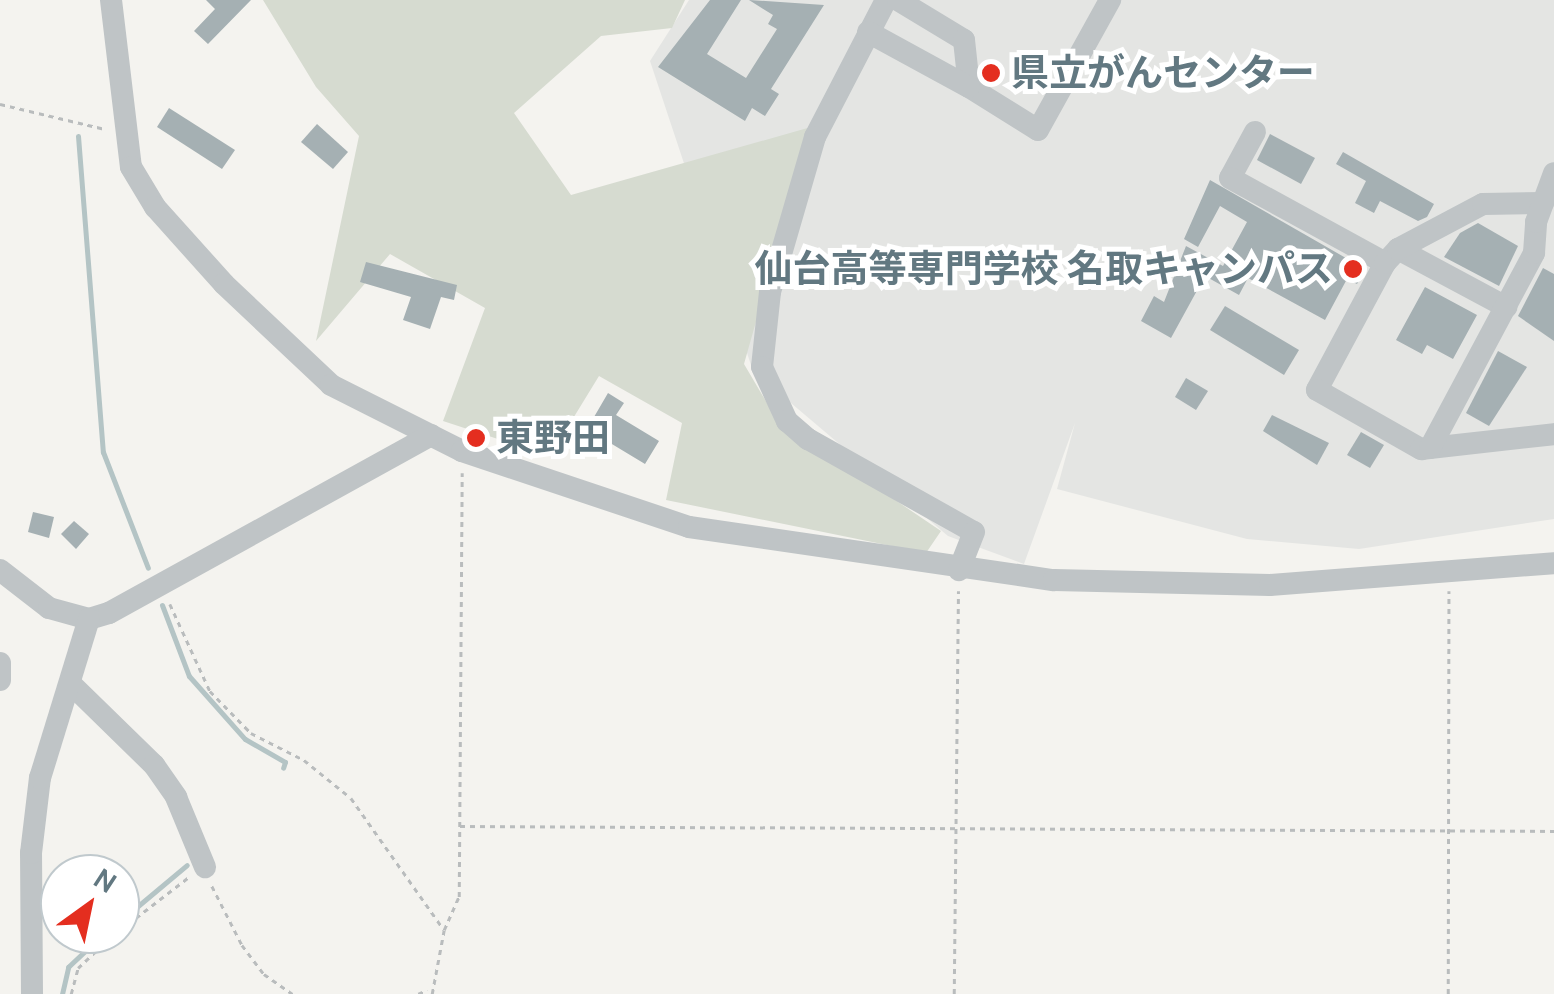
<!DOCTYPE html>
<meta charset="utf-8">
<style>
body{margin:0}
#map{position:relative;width:1554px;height:994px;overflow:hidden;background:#f4f3ef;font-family:Cabin,"Noto Sans JP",sans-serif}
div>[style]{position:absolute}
.built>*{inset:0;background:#e4e5e3}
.green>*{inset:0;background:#d6dbd0}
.stream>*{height:5px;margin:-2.5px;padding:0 2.5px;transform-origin:2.5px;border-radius:2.5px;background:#b4c4c5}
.building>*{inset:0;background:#a5b0b3}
.path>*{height:2.5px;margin-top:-1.25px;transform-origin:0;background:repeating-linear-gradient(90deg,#b9bcbd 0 5px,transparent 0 10px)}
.minor>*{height:22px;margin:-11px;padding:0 11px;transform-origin:11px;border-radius:11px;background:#bfc4c6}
.dots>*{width:28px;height:28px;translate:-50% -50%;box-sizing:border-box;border:5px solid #fff;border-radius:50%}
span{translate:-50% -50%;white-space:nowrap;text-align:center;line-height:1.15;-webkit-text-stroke:10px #fff;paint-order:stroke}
.poi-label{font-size:38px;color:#627881;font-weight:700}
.left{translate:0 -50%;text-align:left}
.right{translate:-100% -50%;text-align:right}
.north{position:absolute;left:40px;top:854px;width:100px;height:100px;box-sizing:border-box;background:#fff;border:2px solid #c0c9cd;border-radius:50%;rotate:33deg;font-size:28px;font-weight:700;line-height:40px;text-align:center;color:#627881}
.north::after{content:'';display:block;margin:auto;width:35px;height:45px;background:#e42e1f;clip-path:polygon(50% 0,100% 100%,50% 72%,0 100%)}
</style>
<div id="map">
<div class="built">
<div style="clip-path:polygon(689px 0,1554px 0,1554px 519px,1359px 549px,1247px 539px,1057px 489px,1075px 423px,1024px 564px,948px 536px,753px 371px,650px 61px)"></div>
</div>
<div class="green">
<div style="clip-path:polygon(263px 0,685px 0,672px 28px,601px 36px,514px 113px,571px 195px,811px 127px,744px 364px,777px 420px,941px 531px,926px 553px,666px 500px,682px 423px,599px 376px,550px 456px,443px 421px,485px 308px,390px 254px,316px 341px,359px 136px,316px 87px)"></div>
</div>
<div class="stream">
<div style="left:78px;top:136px;width:317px;rotate:85.5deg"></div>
<div style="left:103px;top:452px;width:124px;rotate:68.8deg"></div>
<div style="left:162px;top:605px;width:76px;rotate:69.2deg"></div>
<div style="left:189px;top:676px;width:84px;rotate:48.4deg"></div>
<div style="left:245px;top:739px;width:46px;rotate:29.9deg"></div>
<div style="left:285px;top:762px;width:6px;rotate:108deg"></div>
<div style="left:120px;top:921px;width:87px;rotate:-39.9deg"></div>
<div style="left:62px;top:994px;width:28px;rotate:-77deg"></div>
<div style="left:68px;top:967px;width:48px;rotate:-43.3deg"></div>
</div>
<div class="building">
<div style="clip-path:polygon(206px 0,251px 0,208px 44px,194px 31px,215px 9px)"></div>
<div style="clip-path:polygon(710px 0,741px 0,707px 54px,746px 78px,777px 29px,768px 24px,773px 15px,749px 0,824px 5px,771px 89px,779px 94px,765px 116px,752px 108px,745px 121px,658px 67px)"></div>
<div style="clip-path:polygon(169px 108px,235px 150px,222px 169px,157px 127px)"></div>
<div style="clip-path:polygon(317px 124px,348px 152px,333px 169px,301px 142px)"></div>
<div style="clip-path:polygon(1270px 134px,1315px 158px,1301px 184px,1257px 160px)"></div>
<div style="clip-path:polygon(1343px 152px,1434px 204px,1427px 217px,1418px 221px,1380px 201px,1374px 213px,1355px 203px,1366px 181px,1336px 164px)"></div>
<div style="clip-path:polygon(1210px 180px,1365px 269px,1357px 284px,1347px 279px,1325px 320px,1248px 278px,1239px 295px,1205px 276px,1171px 338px,1141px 321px,1154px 296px,1164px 302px,1186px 246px,1223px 266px,1247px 222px,1220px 206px,1198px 247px,1184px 239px)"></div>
<div style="clip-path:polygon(1478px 223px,1518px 246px,1499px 286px,1444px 257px,1460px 233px)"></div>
<div style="clip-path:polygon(366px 262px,457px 285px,454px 300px,441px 297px,430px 329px,403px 320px,411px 297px,360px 282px)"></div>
<div style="clip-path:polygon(1543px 268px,1554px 274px,1554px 341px,1518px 316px)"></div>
<div style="clip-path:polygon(1425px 287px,1477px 315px,1453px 359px,1427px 345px,1422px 354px,1396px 340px)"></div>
<div style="clip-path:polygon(1225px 306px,1299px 350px,1284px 375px,1210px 330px)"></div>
<div style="clip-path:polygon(1498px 351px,1527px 367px,1489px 426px,1466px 413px)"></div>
<div style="clip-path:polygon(1186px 378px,1208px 391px,1196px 410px,1175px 397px)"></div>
<div style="clip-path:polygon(608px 393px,624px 403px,616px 415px,659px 441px,645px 464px,587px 429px)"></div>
<div style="clip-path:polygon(1272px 415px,1329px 443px,1317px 465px,1263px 431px)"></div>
<div style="clip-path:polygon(1361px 432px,1384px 445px,1370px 468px,1347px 455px)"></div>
<div style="clip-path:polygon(33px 512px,54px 517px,49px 538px,28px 532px)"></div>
<div style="clip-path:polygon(74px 521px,89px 534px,76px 549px,61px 534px)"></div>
</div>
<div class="path">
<div style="left:0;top:104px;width:108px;rotate:13.4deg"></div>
<div style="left:170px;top:604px;width:96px;rotate:65.3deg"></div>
<div style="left:210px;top:691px;width:59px;rotate:45.7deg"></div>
<div style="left:251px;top:733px;width:59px;rotate:27deg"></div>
<div style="left:304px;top:760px;width:60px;rotate:39deg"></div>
<div style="left:351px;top:798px;width:161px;rotate:54.8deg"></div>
<div style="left:460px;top:826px;width:1094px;rotate:0.26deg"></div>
<div style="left:212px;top:886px;width:66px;rotate:63deg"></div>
<div style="left:242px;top:945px;width:36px;rotate:53deg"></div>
<div style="left:264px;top:974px;width:35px;rotate:35deg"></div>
<div style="left:120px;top:930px;width:88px;rotate:-37.6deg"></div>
<div style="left:71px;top:994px;width:27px;rotate:-75deg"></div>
<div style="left:78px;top:968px;width:50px;rotate:-43.4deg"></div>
<div style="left:418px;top:994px;width:10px;rotate:-24deg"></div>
<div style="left:432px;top:994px;width:65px;rotate:-79.4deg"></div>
<div style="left:444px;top:930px;width:36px;rotate:-66deg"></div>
<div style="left:459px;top:897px;width:424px;rotate:-89.6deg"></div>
<div style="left:954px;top:994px;width:403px;rotate:-89.4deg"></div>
<div style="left:1448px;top:994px;width:403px;rotate:-89.9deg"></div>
</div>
<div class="minor">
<div style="left:111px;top:0;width:168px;rotate:83.2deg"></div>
<div style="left:131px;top:167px;width:47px;rotate:59deg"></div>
<div style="left:155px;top:207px;width:103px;rotate:48.1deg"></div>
<div style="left:224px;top:284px;width:147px;rotate:43.3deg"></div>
<div style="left:331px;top:385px;width:147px;rotate:26.7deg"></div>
<div style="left:462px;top:451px;width:239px;rotate:18.5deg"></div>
<div style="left:689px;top:527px;width:369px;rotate:8.3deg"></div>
<div style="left:1054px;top:580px;width:216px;rotate:1.3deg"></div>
<div style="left:1270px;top:585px;width:285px;rotate:-4.4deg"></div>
<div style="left:886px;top:0;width:154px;rotate:117.4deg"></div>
<div style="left:815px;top:137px;width:161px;rotate:106.2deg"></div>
<div style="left:770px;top:292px;width:75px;rotate:96.1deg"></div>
<div style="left:762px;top:367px;width:60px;rotate:65.2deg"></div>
<div style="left:787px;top:421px;width:28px;rotate:41deg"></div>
<div style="left:808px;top:439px;width:190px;rotate:29.3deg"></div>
<div style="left:974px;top:532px;width:41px;rotate:111.5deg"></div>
<div style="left:898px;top:0;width:77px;rotate:31.2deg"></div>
<div style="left:964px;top:40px;width:47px;rotate:83.9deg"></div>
<div style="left:969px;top:87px;width:81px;rotate:31.9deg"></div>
<div style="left:1038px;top:130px;width:149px;rotate:-61deg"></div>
<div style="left:868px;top:32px;width:115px;rotate:28.6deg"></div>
<div style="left:1255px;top:132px;width:52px;rotate:118.5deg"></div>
<div style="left:1230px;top:178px;width:177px;rotate:28.7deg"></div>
<div style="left:1385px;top:263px;width:144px;rotate:118.2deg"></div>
<div style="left:1317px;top:390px;width:120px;rotate:29.6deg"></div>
<div style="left:1421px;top:449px;width:134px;rotate:-6.4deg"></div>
<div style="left:1398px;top:249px;width:123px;rotate:28.2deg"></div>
<div style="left:1385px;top:263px;width:19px;rotate:-47deg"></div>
<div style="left:1398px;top:249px;width:96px;rotate:-27.9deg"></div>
<div style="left:1483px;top:204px;width:60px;rotate:-1deg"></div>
<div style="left:1430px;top:448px;width:221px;rotate:-61.9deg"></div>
<div style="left:1534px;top:253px;width:31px;rotate:-86deg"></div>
<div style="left:1536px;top:222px;width:52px;rotate:-69.8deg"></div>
<div style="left:0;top:570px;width:62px;rotate:37.8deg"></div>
<div style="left:49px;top:608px;width:41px;rotate:15.4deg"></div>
<div style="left:89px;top:619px;width:21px;rotate:-17deg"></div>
<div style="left:109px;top:613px;width:368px;rotate:-28.9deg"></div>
<div style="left:0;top:663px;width:17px;rotate:90deg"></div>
<div style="left:72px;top:685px;width:115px;rotate:44.3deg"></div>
<div style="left:154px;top:765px;width:39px;rotate:55deg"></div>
<div style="left:176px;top:797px;width:76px;rotate:67.5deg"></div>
<div style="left:32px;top:994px;width:141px;rotate:-90.4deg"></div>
<div style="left:31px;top:853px;width:76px;rotate:-83.2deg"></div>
<div style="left:40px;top:778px;width:166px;rotate:-72.9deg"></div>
</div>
<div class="dots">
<div style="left:991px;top:73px;background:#e42e1f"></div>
<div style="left:1353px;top:269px;background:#e42e1f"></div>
<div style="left:476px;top:438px;background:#e42e1f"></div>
</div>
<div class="poi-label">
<span class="left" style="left:1011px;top:73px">県立がんセンター</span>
<span class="right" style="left:1333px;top:269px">仙台高等専門学校 名取キャンパス</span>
<span class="left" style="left:496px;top:438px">東野田</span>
</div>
<div class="north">N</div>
</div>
